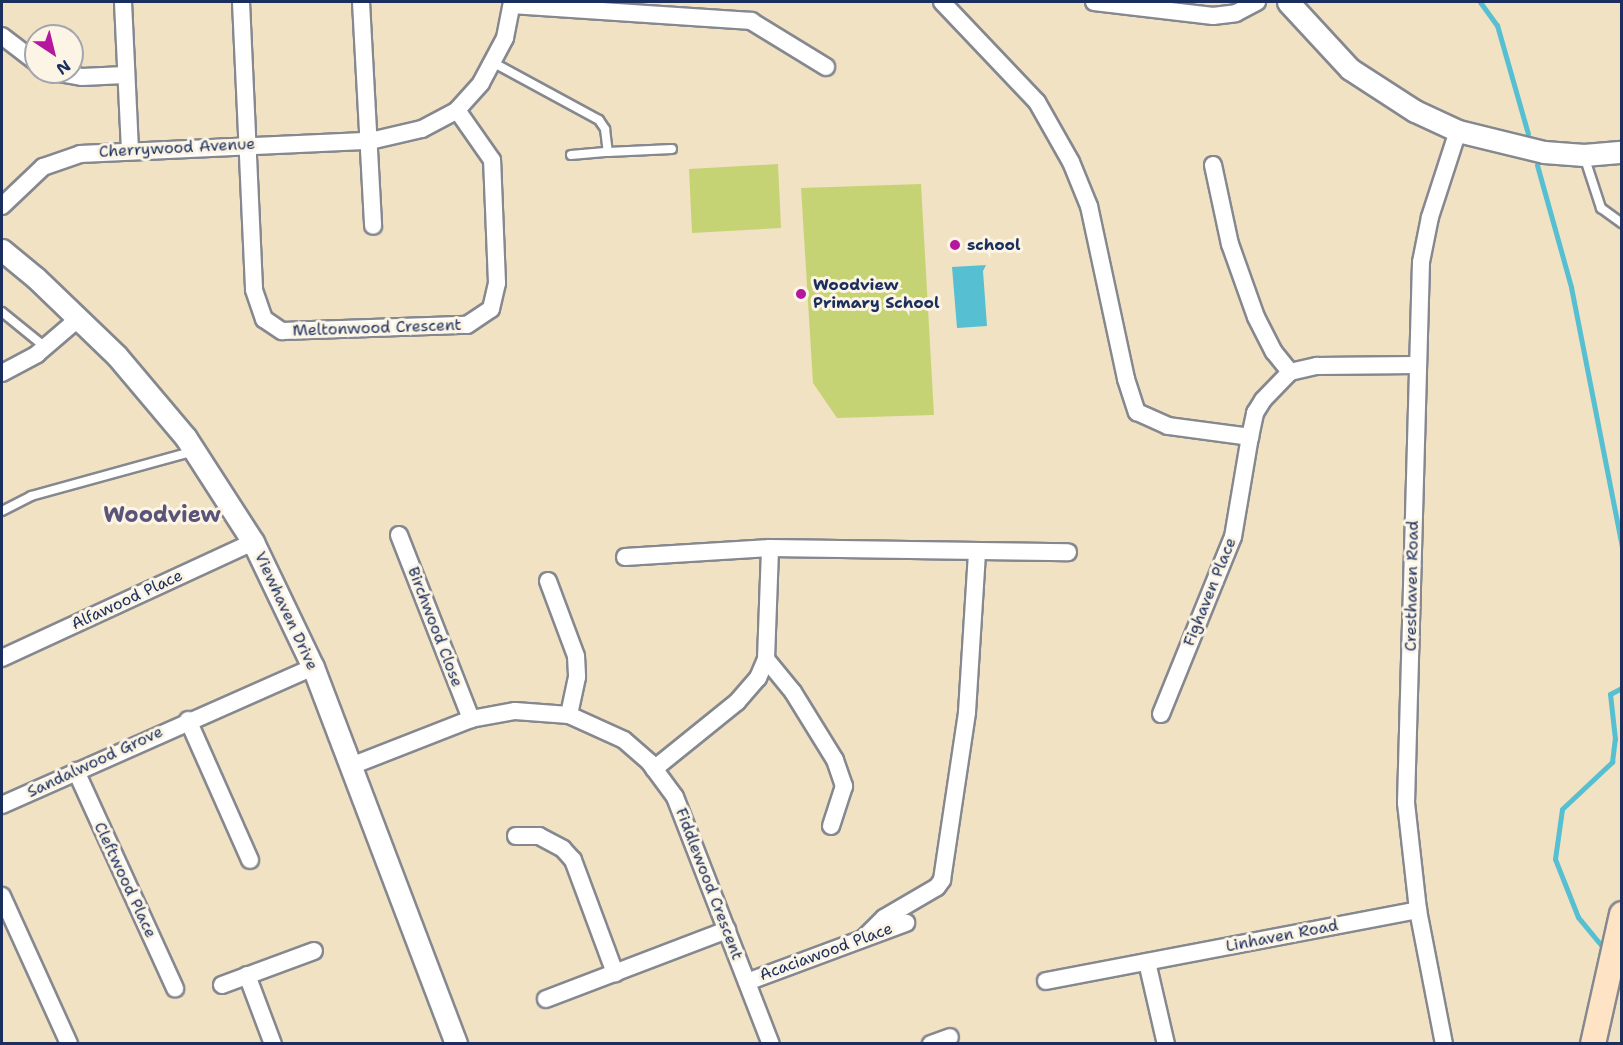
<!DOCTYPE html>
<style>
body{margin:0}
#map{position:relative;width:1623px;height:1045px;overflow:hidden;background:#f1e2c3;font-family:"Shantell Sans",sans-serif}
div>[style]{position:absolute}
.green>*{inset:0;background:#c6d375}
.water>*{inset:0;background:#56bfd2}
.stream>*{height:5px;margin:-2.5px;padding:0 2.5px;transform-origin:2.5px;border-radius:2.5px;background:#56bfd2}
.roads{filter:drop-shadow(2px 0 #868890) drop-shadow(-2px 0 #868890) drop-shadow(0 2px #868890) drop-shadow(0 -2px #868890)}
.service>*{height:8px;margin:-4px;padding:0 4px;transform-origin:4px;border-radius:4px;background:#fff}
.minor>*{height:16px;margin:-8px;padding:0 8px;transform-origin:8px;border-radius:8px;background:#fff}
.tertiary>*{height:21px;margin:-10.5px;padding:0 10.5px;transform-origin:10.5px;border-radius:10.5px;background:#fff}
.secondary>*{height:24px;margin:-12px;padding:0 12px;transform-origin:12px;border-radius:12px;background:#fee4c5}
.dots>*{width:16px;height:16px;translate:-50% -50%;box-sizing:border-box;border:3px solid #fcf5e5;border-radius:50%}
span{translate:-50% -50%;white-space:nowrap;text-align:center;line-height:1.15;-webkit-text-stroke:6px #fcf5e5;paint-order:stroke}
.street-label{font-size:16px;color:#1b2f5e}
.poi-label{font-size:16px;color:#1b2f5e;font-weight:700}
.left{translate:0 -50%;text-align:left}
.district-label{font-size:22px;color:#5a547a;font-weight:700}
.frame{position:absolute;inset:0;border:3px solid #1b2f5e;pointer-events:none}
.north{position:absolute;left:24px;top:24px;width:60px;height:60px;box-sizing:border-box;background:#fcf5e5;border:2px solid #a2a6af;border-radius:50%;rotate:145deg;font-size:16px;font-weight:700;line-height:24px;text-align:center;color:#1b2f5e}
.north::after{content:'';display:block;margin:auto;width:21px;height:27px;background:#b5179e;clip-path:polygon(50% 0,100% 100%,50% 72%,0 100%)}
</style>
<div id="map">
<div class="green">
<div style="clip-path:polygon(778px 164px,781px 228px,692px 233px,689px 169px)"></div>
<div style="clip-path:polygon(921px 184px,934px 415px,837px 418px,813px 383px,801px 188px)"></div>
</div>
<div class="water">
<div style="clip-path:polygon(986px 265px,983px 271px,987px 326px,957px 328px,952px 267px)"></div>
</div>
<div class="stream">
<div style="left:1480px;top:2px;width:29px;rotate:54deg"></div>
<div style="left:1497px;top:25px;width:113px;rotate:74.1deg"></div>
<div style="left:1537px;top:165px;width:127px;rotate:74.4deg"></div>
<div style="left:1571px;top:287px;width:266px;rotate:78.9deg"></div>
<div style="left:1606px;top:951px;width:44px;rotate:-129.5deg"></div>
<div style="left:1578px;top:917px;width:62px;rotate:-111.6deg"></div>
<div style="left:1555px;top:859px;width:50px;rotate:-82deg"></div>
<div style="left:1562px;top:809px;width:69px;rotate:-43.2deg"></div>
<div style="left:1612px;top:762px;width:23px;rotate:-83deg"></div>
<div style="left:1615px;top:739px;width:45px;rotate:-96.3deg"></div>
<div style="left:1610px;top:694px;width:13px;rotate:-27deg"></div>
</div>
<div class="roads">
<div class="service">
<div style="left:494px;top:63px;width:119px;rotate:28.5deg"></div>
<div style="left:599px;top:120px;width:11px;rotate:56deg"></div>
<div style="left:605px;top:129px;width:23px;rotate:83deg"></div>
<div style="left:608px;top:152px;width:64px;rotate:-2.7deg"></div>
<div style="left:571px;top:155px;width:37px;rotate:-5deg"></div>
<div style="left:1584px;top:156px;width:55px;rotate:71.9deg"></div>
<div style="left:1601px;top:208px;width:26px;rotate:36deg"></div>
<div style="left:2px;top:312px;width:55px;rotate:39.1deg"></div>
<div style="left:2px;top:511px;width:33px;rotate:-27deg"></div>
<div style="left:31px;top:496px;width:169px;rotate:-15.4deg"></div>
</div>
<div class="minor">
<div style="left:123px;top:2px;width:147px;rotate:87.3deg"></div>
<div style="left:241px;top:2px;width:288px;rotate:87.4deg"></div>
<div style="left:254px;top:290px;width:31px;rotate:71deg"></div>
<div style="left:264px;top:319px;width:22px;rotate:34deg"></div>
<div style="left:282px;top:331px;width:185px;rotate:-1.9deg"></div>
<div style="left:467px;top:325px;width:29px;rotate:-34deg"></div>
<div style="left:491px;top:309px;width:27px;rotate:-77deg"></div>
<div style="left:497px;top:283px;width:123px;rotate:-92.3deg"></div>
<div style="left:492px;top:160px;width:61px;rotate:-125deg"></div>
<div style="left:361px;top:2px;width:224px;rotate:86.9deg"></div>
<div style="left:942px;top:2px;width:138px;rotate:46.5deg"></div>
<div style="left:1037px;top:102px;width:69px;rotate:60.5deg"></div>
<div style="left:1071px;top:162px;width:48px;rotate:67.8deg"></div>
<div style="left:1089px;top:206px;width:177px;rotate:77.9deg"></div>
<div style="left:1126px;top:379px;width:35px;rotate:72deg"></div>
<div style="left:1137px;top:412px;width:34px;rotate:24deg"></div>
<div style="left:1168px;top:426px;width:83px;rotate:7.6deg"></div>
<div style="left:1094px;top:2px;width:120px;rotate:6.7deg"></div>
<div style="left:1213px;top:16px;width:23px;rotate:-7deg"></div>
<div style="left:1236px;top:13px;width:24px;rotate:-28deg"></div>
<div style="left:512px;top:5px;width:240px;rotate:3.8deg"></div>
<div style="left:751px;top:21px;width:88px;rotate:31.5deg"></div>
<div style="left:2px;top:36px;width:43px;rotate:37.4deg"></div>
<div style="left:54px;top:72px;width:28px;rotate:10deg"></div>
<div style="left:82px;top:77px;width:43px;rotate:-2.7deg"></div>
<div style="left:1213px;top:165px;width:81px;rotate:77.9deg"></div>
<div style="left:1230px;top:244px;width:77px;rotate:70.4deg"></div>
<div style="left:1256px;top:317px;width:39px;rotate:63deg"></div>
<div style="left:1274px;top:352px;width:26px;rotate:51deg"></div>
<div style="left:2px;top:206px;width:57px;rotate:-43.6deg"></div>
<div style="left:43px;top:167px;width:39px;rotate:-19deg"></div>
<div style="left:80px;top:154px;width:290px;rotate:-2.6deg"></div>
<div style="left:370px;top:141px;width:53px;rotate:-13deg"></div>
<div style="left:422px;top:129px;width:40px;rotate:-28deg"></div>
<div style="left:457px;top:110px;width:36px;rotate:-48deg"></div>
<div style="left:481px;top:83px;width:51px;rotate:-61.9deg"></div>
<div style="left:505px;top:38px;width:37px;rotate:-79deg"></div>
<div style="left:2px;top:373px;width:40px;rotate:-28deg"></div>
<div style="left:37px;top:354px;width:55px;rotate:-40.6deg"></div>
<div style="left:399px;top:535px;width:198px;rotate:68.6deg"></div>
<div style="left:625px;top:557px;width:145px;rotate:-3.6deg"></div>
<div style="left:770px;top:548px;width:298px;rotate:0.8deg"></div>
<div style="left:548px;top:581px;width:80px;rotate:69.5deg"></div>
<div style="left:576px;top:656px;width:21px;rotate:87deg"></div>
<div style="left:577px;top:677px;width:39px;rotate:102deg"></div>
<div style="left:2px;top:658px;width:277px;rotate:-24.8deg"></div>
<div style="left:766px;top:659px;width:43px;rotate:50.7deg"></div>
<div style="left:793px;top:692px;width:80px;rotate:58.3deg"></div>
<div style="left:835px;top:760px;width:28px;rotate:71deg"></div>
<div style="left:844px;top:786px;width:42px;rotate:108deg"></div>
<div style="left:1161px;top:714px;width:191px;rotate:-67.9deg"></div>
<div style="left:1233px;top:537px;width:101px;rotate:-80.4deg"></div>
<div style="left:1250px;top:437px;width:25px;rotate:-78deg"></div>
<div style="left:1255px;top:413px;width:15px;rotate:-58deg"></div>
<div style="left:1263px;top:400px;width:39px;rotate:-46deg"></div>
<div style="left:1290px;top:372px;width:28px;rotate:-13deg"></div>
<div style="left:1317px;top:366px;width:100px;rotate:-0.6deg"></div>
<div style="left:188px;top:720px;width:153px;rotate:66.1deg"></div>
<div style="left:351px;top:766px;width:129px;rotate:-21.4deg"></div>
<div style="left:471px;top:719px;width:45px;rotate:-10.3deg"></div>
<div style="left:515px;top:711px;width:54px;rotate:4.2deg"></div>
<div style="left:569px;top:715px;width:60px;rotate:24.4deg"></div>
<div style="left:624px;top:740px;width:35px;rotate:41deg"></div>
<div style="left:650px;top:763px;width:42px;rotate:53.7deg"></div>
<div style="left:675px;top:797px;width:265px;rotate:68.8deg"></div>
<div style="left:654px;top:769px;width:107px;rotate:-38.9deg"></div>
<div style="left:737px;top:702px;width:32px;rotate:-49deg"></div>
<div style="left:758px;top:678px;width:21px;rotate:-67deg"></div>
<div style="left:766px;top:659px;width:111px;rotate:-87.9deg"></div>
<div style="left:76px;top:771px;width:239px;rotate:65.5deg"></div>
<div style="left:2px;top:805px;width:340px;rotate:-23.9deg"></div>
<div style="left:516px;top:836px;width:23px"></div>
<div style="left:539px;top:836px;width:27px;rotate:28deg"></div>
<div style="left:563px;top:849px;width:15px;rotate:48deg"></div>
<div style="left:573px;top:860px;width:121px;rotate:69.6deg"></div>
<div style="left:2px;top:896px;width:162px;rotate:65.6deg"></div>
<div style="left:864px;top:938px;width:28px;rotate:-45deg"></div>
<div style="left:884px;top:918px;width:61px;rotate:-30.3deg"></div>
<div style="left:937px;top:887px;width:9px;rotate:-54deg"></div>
<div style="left:942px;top:880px;width:170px;rotate:-81.5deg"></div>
<div style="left:967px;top:712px;width:160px;rotate:-86.4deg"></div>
<div style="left:1147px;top:962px;width:84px;rotate:77deg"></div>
<div style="left:247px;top:975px;width:74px;rotate:69.4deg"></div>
<div style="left:1046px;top:981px;width:379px;rotate:-10.8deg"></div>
<div style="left:747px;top:982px;width:170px;rotate:-20.4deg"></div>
<div style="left:222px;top:985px;width:98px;rotate:-20.3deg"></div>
<div style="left:546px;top:999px;width:194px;rotate:-20.9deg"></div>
<div style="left:931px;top:1044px;width:20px;rotate:-20deg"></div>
<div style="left:1444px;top:1044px;width:136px;rotate:-101deg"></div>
<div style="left:1418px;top:910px;width:108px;rotate:-96.4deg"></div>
<div style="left:1406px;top:803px;width:541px;rotate:-88.41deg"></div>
<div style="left:1421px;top:262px;width:46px;rotate:-78.7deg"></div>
<div style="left:1430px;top:217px;width:90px;rotate:-72deg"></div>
</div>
<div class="tertiary">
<div style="left:1288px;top:2px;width:91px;rotate:47.2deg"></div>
<div style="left:1350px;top:69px;width:77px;rotate:32.9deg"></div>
<div style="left:1415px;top:111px;width:47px;rotate:24.9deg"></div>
<div style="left:1458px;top:131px;width:89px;rotate:13.7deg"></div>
<div style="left:1544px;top:152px;width:40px;rotate:4.3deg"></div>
<div style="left:1584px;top:155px;width:38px;rotate:-5deg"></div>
<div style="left:2px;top:250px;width:44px;rotate:39.5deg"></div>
<div style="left:36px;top:278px;width:112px;rotate:43.9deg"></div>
<div style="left:117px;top:356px;width:107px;rotate:49.9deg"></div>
<div style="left:186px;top:438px;width:124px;rotate:57.2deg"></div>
<div style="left:253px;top:542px;width:139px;rotate:64.4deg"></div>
<div style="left:313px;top:667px;width:403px;rotate:69.2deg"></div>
</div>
<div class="secondary">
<div style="left:1593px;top:1044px;width:133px;rotate:-77.4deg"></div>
</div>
</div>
<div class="dots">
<div style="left:955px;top:245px;background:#b5179e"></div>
<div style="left:801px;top:294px;background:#b5179e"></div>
</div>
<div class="street-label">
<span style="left:177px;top:148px;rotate:-3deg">Cherrywood Avenue</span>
<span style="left:377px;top:328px;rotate:-2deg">Meltonwood Crescent</span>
<span style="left:1412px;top:586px;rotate:-89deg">Cresthaven Road</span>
<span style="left:1210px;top:592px;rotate:-68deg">Fighaven Place</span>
<span style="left:127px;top:600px;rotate:-25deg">Alfawood Place</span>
<span style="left:286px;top:611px;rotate:65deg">Viewhaven Drive</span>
<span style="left:435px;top:627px;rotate:69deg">Birchwood Close</span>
<span style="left:95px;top:762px;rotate:-25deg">Sandalwood Grove</span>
<span style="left:125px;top:880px;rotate:65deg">Cleftwood Place</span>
<span style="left:709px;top:884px;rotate:69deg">Fiddlewood Crescent</span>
<span style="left:1282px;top:936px;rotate:-11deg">Linhaven Road</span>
<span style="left:826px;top:952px;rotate:-20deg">Acaciawood Place</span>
</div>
<div class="poi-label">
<span class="left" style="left:967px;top:245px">school</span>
<span class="left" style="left:813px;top:294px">Woodview<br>Primary School</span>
</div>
<div class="district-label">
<span style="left:162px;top:515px">Woodview</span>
</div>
<div class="frame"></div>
<div class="north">N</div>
</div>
